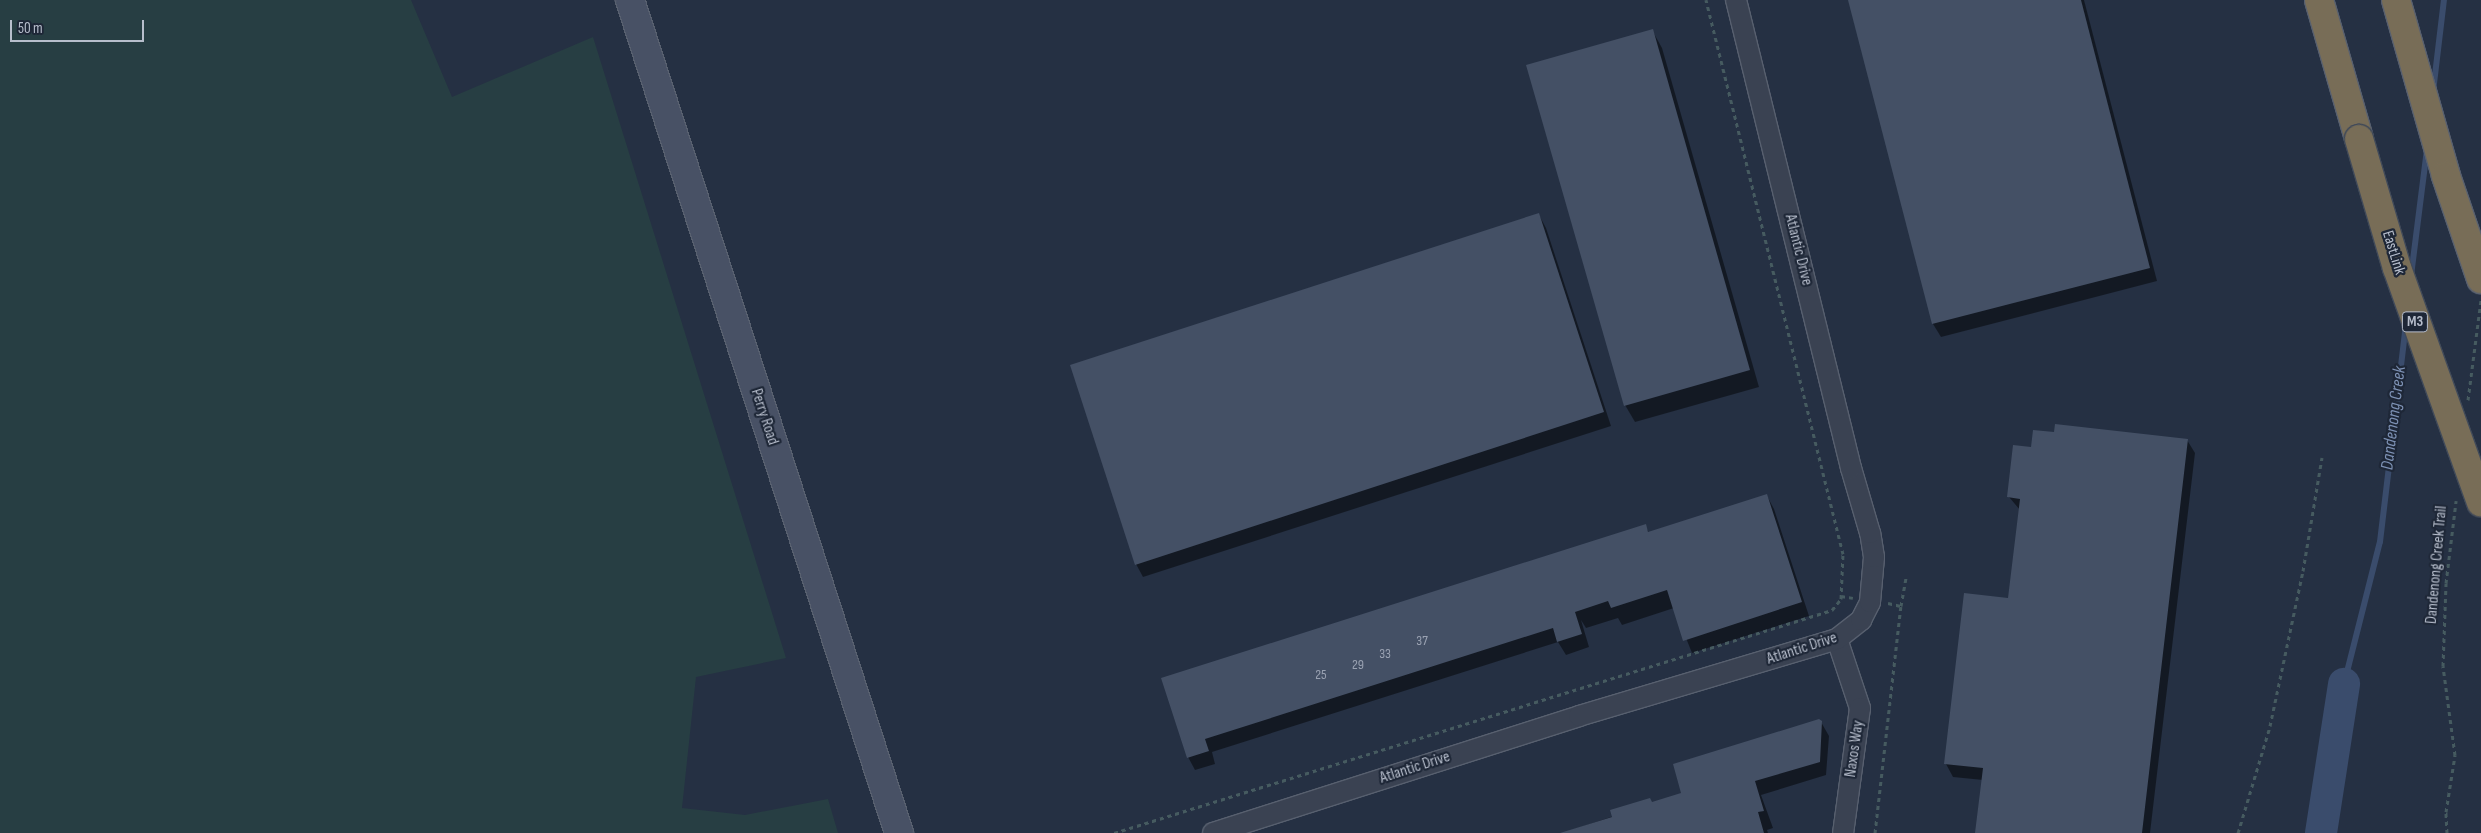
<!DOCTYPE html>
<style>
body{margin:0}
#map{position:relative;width:2481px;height:833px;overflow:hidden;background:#253043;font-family:"Sofia Sans Condensed",sans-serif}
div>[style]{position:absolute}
.green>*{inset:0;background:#273e43}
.shadow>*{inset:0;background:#0007}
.stream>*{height:5.5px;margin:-2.75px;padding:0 2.75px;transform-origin:2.75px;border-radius:2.75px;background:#3a4c6c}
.river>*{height:32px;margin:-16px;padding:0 16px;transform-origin:16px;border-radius:16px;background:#3a4c6c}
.building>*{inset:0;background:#445065}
.path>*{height:3px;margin-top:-1.5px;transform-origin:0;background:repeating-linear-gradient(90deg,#465b60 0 4px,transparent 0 8px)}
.roads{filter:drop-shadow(1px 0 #58606f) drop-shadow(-1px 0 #58606f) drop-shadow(0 1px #58606f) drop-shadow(0 -1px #58606f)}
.minor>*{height:20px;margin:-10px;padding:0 10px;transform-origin:10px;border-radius:10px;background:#3a4252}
.secondary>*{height:28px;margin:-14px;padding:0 14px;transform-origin:14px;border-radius:14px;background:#485165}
.motorway>*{height:28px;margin:-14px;padding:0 14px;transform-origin:14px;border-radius:14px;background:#786d57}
.bridges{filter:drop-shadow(1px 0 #414a59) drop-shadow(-1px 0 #414a59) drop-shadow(0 1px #414a59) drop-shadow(0 -1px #414a59)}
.motorway-bridge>*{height:28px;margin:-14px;padding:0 14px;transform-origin:14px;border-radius:14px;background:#786d57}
span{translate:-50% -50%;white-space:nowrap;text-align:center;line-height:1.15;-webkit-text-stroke:4.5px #1e2737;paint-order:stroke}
.number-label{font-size:14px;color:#9aa2b2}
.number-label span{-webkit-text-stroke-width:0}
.shield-label span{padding:1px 4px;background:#1e2737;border:1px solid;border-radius:4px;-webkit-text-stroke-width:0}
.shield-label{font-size:15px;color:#b7becc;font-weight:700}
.street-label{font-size:16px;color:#b7becc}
.water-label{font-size:18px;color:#7d91b4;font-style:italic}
.scale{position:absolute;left:10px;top:20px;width:134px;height:22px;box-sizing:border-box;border:2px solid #b7becc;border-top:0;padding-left:6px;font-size:15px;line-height:18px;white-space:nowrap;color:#b7becc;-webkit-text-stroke:4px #1e2737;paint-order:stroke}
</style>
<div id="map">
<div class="green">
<div style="clip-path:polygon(0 0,411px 0,452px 97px,593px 37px,786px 658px,696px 677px,682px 808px,745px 815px,828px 799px,838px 833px,0 833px)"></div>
</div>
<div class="shadow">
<div style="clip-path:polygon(1850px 0,2084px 0,2157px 281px,1941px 337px,1933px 324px)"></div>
<div style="clip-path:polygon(1652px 30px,1662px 48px,1759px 387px,1635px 422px,1625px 405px)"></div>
<div style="clip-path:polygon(1539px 215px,1546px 228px,1611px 426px,1143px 577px,1136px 564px)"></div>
<div style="clip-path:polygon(2187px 440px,2195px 453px,2150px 833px,1977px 833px,1983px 780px,1953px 777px,1946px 764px,2009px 599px,2020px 510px,2009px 497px,2032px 448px)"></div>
<div style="clip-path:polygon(1767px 496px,1774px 509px,1809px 616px,1692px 653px,1674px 608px,1622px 625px,1618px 618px,1586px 628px,1581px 620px,1589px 647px,1566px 655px,1558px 642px,1212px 752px,1215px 764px,1195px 770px,1188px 757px,1163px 679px,1645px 526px,1649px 533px)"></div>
<div style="clip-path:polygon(1821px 722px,1829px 736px,1826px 775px,1761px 795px,1773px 828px,1767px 830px,1768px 833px,1563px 833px,1683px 793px)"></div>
</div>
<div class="stream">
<div style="left:2433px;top:92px;width:93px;rotate:-83.2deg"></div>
<div style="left:2411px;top:276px;width:128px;rotate:-82.8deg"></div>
<div style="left:2344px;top:684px;width:146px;rotate:-75.8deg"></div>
<div style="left:2380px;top:542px;width:219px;rotate:-83.2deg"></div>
</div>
<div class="river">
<div style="left:2321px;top:833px;width:151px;rotate:-81.2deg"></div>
</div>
<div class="building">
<div style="clip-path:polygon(1848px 0,2081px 0,2150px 268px,1932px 324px)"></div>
<div style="clip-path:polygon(1653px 29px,1750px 370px,1624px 406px,1526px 65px)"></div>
<div style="clip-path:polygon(1539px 213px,1604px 412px,1135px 565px,1070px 365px)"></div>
<div style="clip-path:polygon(2055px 424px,2188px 439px,2142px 833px,1975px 833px,1983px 768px,1944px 764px,1964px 593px,2008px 598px,2020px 499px,2007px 497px,2013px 445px,2031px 447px,2033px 430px,2054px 432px)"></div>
<div style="clip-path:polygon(1767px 494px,1802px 602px,1683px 641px,1667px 590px,1611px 608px,1608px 601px,1575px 612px,1582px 634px,1557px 642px,1553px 628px,1205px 739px,1209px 751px,1187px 758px,1161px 678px,1646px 524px,1648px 532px)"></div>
<div style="clip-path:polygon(1819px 719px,1822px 721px,1820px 762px,1755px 781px,1764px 811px,1758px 812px,1764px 833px,1560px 833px,1612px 817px,1610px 810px,1650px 798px,1652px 802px,1681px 793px,1673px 764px)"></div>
</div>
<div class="path">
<div style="left:2468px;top:400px;width:101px;rotate:-82.6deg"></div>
<div style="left:1841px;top:596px;width:12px;rotate:9deg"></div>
<div style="left:1888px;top:603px;width:13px;rotate:13deg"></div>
<div style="left:1901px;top:606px;width:29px;rotate:-80deg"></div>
<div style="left:1114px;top:833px;width:752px;rotate:-17.25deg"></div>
<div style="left:1832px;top:610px;width:14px;rotate:-51deg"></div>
<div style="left:1841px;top:599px;width:45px;rotate:-87.5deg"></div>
<div style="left:1843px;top:554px;width:571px;rotate:-103.89deg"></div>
<div style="left:1875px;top:833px;width:228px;rotate:-83.5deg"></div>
<div style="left:2238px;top:833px;width:112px;rotate:-73.3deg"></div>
<div style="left:2270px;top:726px;width:158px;rotate:-78deg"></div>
<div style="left:2303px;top:571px;width:115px;rotate:-80.5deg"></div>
<div style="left:2447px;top:833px;width:21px;rotate:-93deg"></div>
<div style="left:2446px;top:812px;width:58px;rotate:-81deg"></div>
<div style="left:2455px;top:755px;width:90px;rotate:-97.7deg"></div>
<div style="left:2443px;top:666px;width:83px;rotate:-87.9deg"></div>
<div style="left:2446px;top:583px;width:83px;rotate:-83deg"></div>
</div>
<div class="roads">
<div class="minor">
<div style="left:1837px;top:639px;width:73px;rotate:71.6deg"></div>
<div style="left:1860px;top:708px;width:126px;rotate:97.7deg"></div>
<div style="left:1213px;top:833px;width:384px;rotate:-17.7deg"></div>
<div style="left:1579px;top:716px;width:269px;rotate:-16.6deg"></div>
<div style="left:1837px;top:639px;width:31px;rotate:-38deg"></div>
<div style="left:1861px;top:620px;width:20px;rotate:-63deg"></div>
<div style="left:1870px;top:602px;width:45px;rotate:-84.9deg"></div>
<div style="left:1874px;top:557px;width:24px;rotate:-99deg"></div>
<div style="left:1870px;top:533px;width:68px;rotate:-106.3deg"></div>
<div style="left:1851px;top:468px;width:482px;rotate:-103.8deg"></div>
</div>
<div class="secondary">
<div style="left:630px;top:0;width:875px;rotate:72.1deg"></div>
</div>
<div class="motorway">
<div style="left:2319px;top:0;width:145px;rotate:73.9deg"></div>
<div style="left:2396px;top:0;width:183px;rotate:74.1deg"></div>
<div style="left:2446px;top:176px;width:109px;rotate:71.2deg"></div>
</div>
</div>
<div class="bridges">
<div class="motorway-bridge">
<div style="left:2359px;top:139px;width:134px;rotate:73.6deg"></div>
<div style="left:2397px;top:268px;width:249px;rotate:70.3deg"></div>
</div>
</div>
<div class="number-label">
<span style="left:1422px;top:641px">37</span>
<span style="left:1385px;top:654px">33</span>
<span style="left:1358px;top:665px">29</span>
<span style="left:1321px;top:675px">25</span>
</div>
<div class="shield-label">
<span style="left:2415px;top:322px">M3</span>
</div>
<div class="street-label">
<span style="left:1798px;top:250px;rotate:76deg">Atlantic Drive</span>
<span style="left:2393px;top:253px;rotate:73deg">EastLink</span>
<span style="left:764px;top:417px;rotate:72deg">Perry Road</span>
<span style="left:2437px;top:565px;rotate:-85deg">Dandenong Creek Trail</span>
<span style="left:1802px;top:649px;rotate:-18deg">Atlantic Drive</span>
<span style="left:1855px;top:749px;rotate:-82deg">Naxos Way</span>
<span style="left:1415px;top:768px;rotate:-18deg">Atlantic Drive</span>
</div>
<div class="water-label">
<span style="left:2394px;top:418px;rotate:-83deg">Dandenong Creek</span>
</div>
<div class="scale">50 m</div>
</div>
